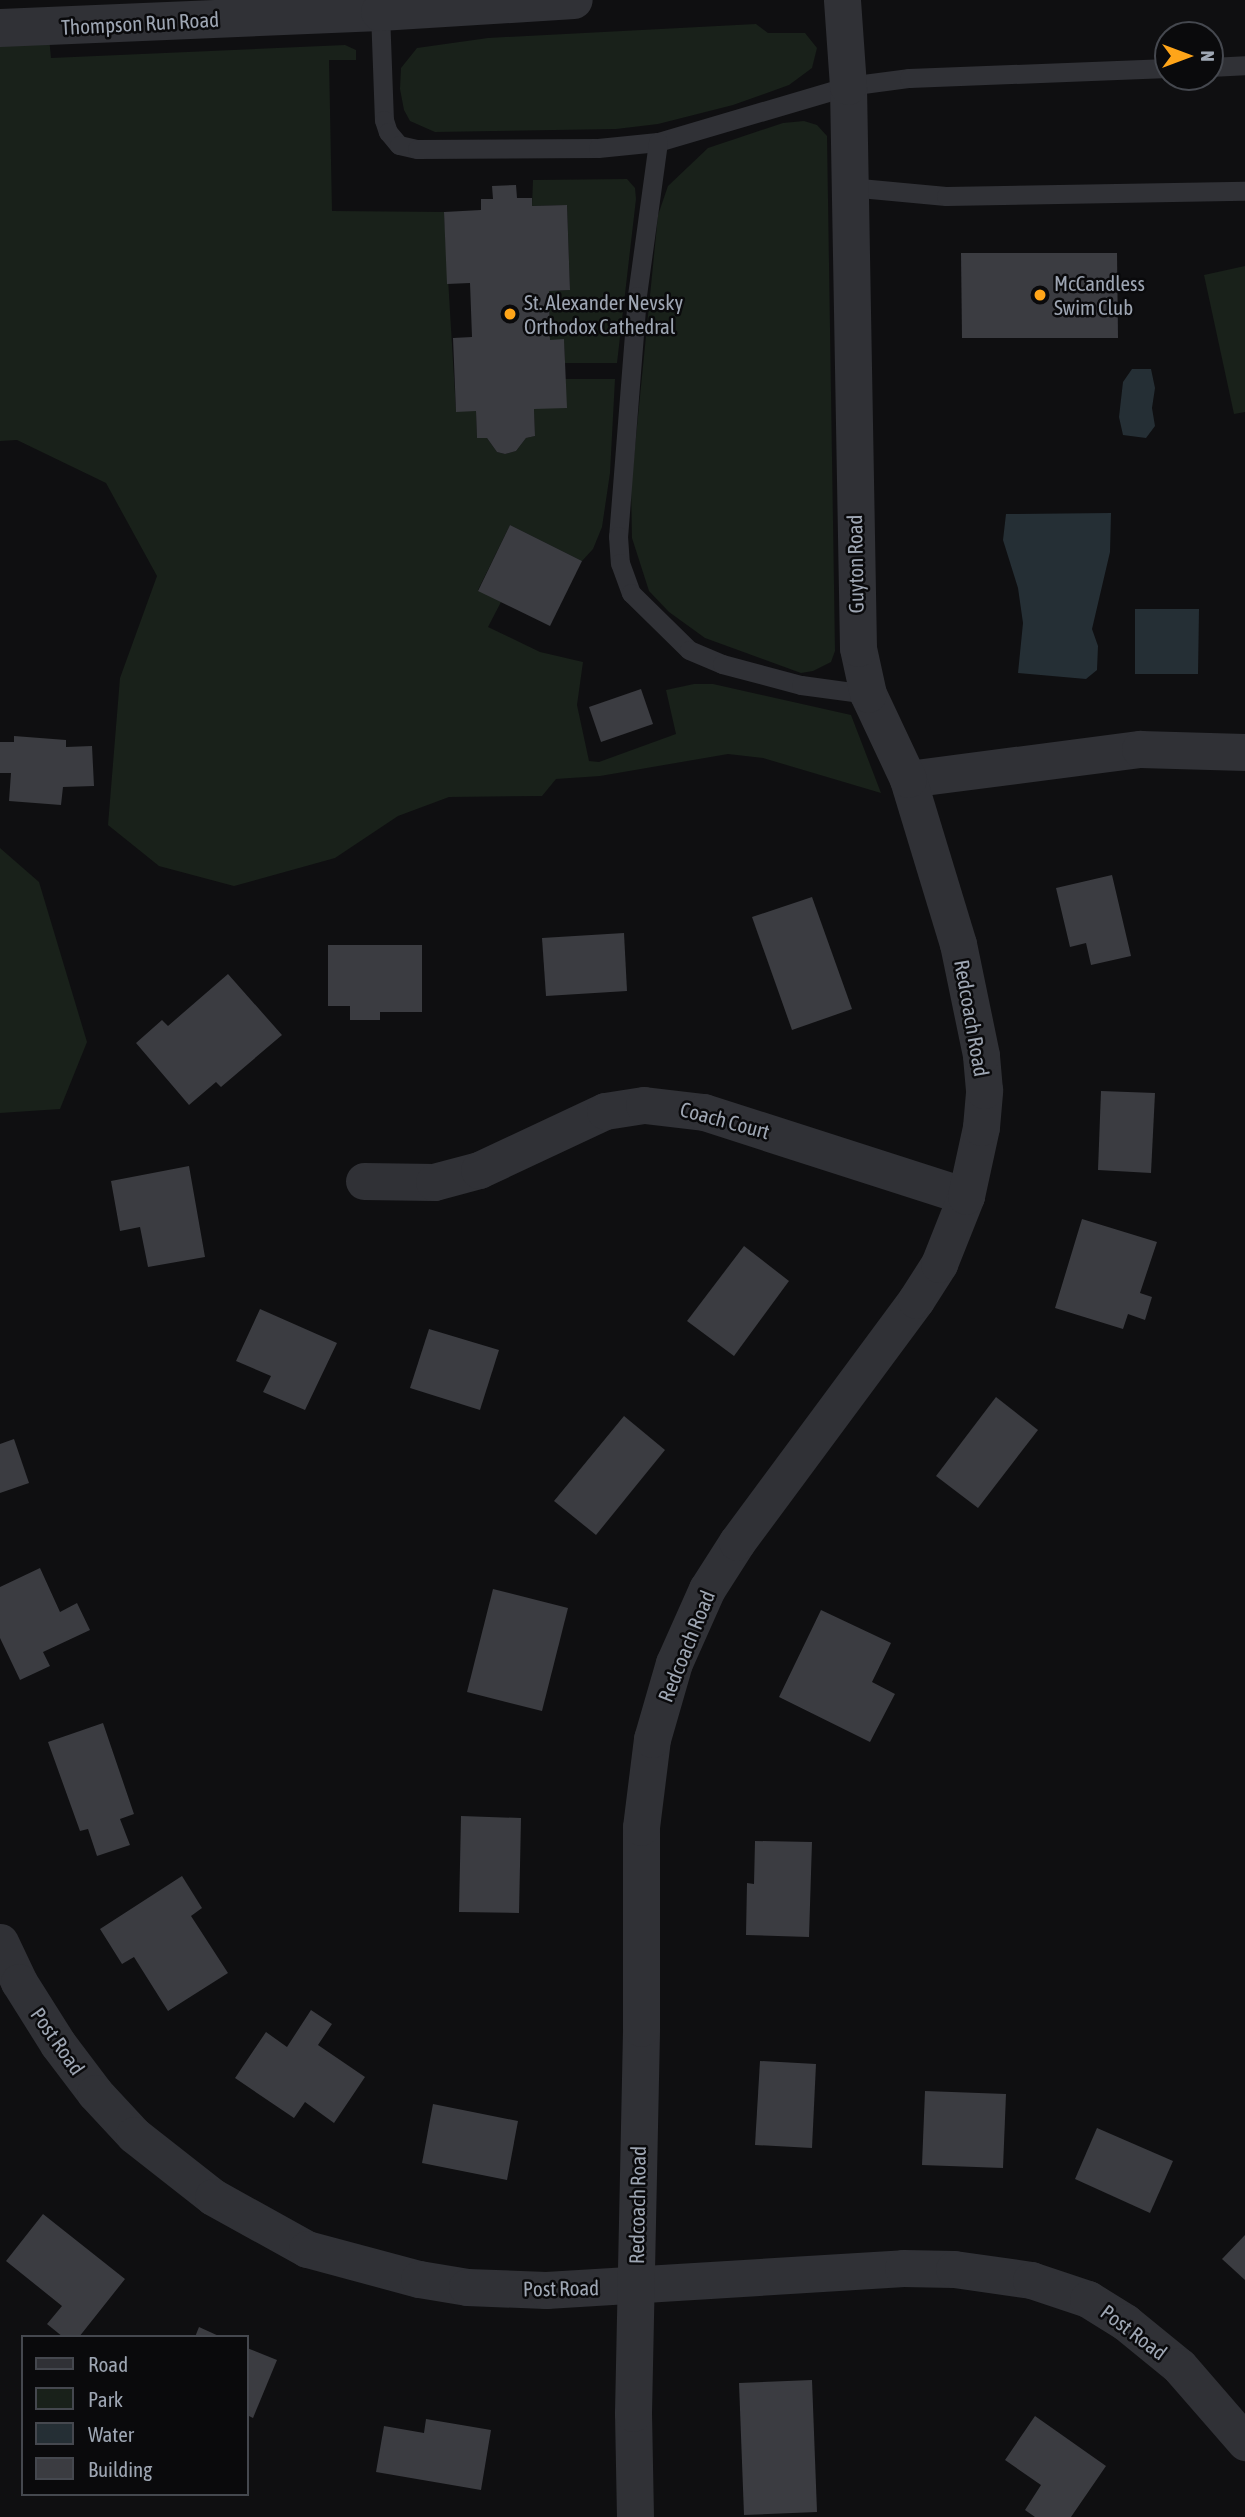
<!DOCTYPE html>
<style>
body{margin:0}
#map{position:relative;width:1245px;height:2517px;overflow:hidden;background:#0f0f11;font-family:"Asap Condensed",sans-serif}
div>[style]{position:absolute}
.green>*{inset:0;background:#19211a}
.water>*{inset:0;background:#252f35}
.building>*{inset:0;background:#3b3c41}
.service>*{height:19px;margin:-9.5px;padding:0 9.5px;transform-origin:9.5px;border-radius:9.5px;background:#303136}
.minor>*{height:37px;margin:-18.5px;padding:0 18.5px;transform-origin:18.5px;border-radius:18.5px;background:#303136}
.tertiary>*{height:38px;margin:-19px;padding:0 19px;transform-origin:19px;border-radius:19px;background:#303136}
.dots>*{width:19px;height:19px;translate:-50% -50%;box-sizing:border-box;border:4px solid #0a0a0c;border-radius:50%}
span{translate:-50% -50%;white-space:nowrap;text-align:center;line-height:1.15;-webkit-text-stroke:5px #0a0a0c;paint-order:stroke}
.street-label{font-size:21px;color:#9ea6b3}
.poi-label{font-size:21px;color:#9ea6b3}
.left{translate:0 -50%;text-align:left}
.legend{position:absolute;left:21px;top:2335px;width:228px;height:161px;box-sizing:border-box;background:#0a0a0c;border:2px solid #45484f;margin:0;padding:9px 12px;list-style:none;font-size:21px;color:#9ea6b3}
.legend li{display:flex;align-items:center;gap:14px;height:35px}
.legend b{width:35px;border:2px solid #45484f}
.north{position:absolute;left:1154px;top:21px;width:70px;height:70px;box-sizing:border-box;background:#0a0a0c;border:2px solid #45484f;border-radius:50%;rotate:90deg;font-size:19px;font-weight:700;line-height:28px;text-align:center;color:#9ea6b3}
.north::after{content:'';display:block;margin:auto;width:24px;height:32px;background:#ffa519;clip-path:polygon(50% 0,100% 100%,50% 72%,0 100%)}
</style>
<div id="map">
<div class="green">
<div style="clip-path:polygon(756px 24px,768px 33px,805px 33px,817px 48px,812px 68px,789px 85px,733px 105px,658px 124px,616px 129px,435px 132px,410px 121px,404px 110px,400px 89px,401px 68px,417px 48px,488px 38px)"></div>
<div style="clip-path:polygon(48px 27px,51px 58px,345px 45px,356px 50px,356px 60px,329px 60px,332px 211px,444px 212px,456px 411px,476px 411px,477px 438px,487px 438px,497px 452px,505px 454px,516px 451px,526px 438px,535px 436px,534px 409px,565px 379px,615px 379px,610px 473px,602px 527px,593px 549px,582px 561px,510px 525px,478px 590px,501px 602px,488px 627px,540px 652px,583px 662px,577px 705px,589px 761px,599px 762px,676px 734px,666px 690px,694px 684px,713px 684px,851px 715px,881px 793px,763px 758px,728px 754px,600px 776px,556px 779px,542px 796px,449px 797px,398px 816px,335px 858px,234px 886px,159px 866px,108px 825px,120px 678px,157px 576px,106px 483px,17px 440px,0 441px,0 28px)"></div>
<div style="clip-path:polygon(804px 121px,817px 125px,827px 136px,835px 651px,831px 662px,813px 671px,801px 673px,705px 638px,669px 612px,649px 591px,632px 538px,631px 487px,658px 215px,668px 186px,708px 148px,783px 123px)"></div>
<div style="clip-path:polygon(627px 179px,635px 188px,636px 199px,617px 363px,565px 363px,564px 340px,550px 340px,549px 291px,570px 290px,567px 205px,532px 206px,533px 180px)"></div>
<div style="clip-path:polygon(1245px 266px,1245px 412px,1234px 414px,1204px 275px)"></div>
<div style="clip-path:polygon(0 848px,39px 882px,87px 1042px,60px 1109px,0 1113px)"></div>
</div>
<div class="water">
<div style="clip-path:polygon(1132px 369px,1151px 369px,1155px 388px,1152px 408px,1155px 426px,1146px 438px,1123px 435px,1119px 417px,1123px 382px)"></div>
<div style="clip-path:polygon(1111px 513px,1110px 552px,1092px 629px,1098px 646px,1097px 670px,1086px 679px,1018px 673px,1023px 623px,1018px 588px,1003px 540px,1006px 514px)"></div>
<div style="clip-path:polygon(1135px 609px,1199px 609px,1198px 674px,1135px 674px)"></div>
</div>
<div class="building">
<div style="clip-path:polygon(516px 185px,517px 198px,532px 198px,532px 206px,567px 205px,570px 290px,549px 291px,550px 340px,564px 339px,567px 408px,534px 409px,535px 436px,526px 438px,516px 451px,505px 454px,497px 452px,487px 438px,477px 438px,476px 411px,456px 412px,453px 338px,472px 337px,470px 283px,447px 284px,444px 212px,481px 210px,481px 199px,493px 199px,492px 186px)"></div>
<div style="clip-path:polygon(961px 253px,1117px 253px,1118px 338px,962px 338px)"></div>
<div style="clip-path:polygon(510px 525px,582px 561px,550px 626px,478px 591px)"></div>
<div style="clip-path:polygon(641px 689px,653px 724px,601px 742px,589px 707px)"></div>
<div style="clip-path:polygon(14px 736px,66px 740px,66px 747px,92px 746px,94px 786px,63px 787px,61px 805px,9px 801px,11px 773px,0 773px,0 742px,14px 742px)"></div>
<div style="clip-path:polygon(1112px 875px,1131px 956px,1091px 965px,1086px 943px,1070px 947px,1056px 888px)"></div>
<div style="clip-path:polygon(812px 897px,852px 1009px,792px 1030px,752px 917px)"></div>
<div style="clip-path:polygon(624px 933px,627px 991px,546px 996px,542px 938px)"></div>
<div style="clip-path:polygon(328px 945px,422px 945px,422px 1012px,380px 1012px,380px 1020px,350px 1020px,350px 1006px,328px 1006px)"></div>
<div style="clip-path:polygon(228px 974px,282px 1035px,221px 1087px,216px 1082px,189px 1105px,136px 1043px,162px 1020px,168px 1026px)"></div>
<div style="clip-path:polygon(1101px 1091px,1155px 1093px,1151px 1173px,1098px 1170px)"></div>
<div style="clip-path:polygon(189px 1166px,205px 1257px,148px 1267px,140px 1227px,120px 1231px,111px 1181px)"></div>
<div style="clip-path:polygon(1082px 1219px,1157px 1242px,1140px 1293px,1152px 1297px,1145px 1320px,1128px 1314px,1123px 1329px,1055px 1308px)"></div>
<div style="clip-path:polygon(744px 1246px,789px 1281px,734px 1356px,687px 1321px)"></div>
<div style="clip-path:polygon(260px 1309px,337px 1343px,305px 1410px,263px 1392px,271px 1376px,236px 1361px)"></div>
<div style="clip-path:polygon(429px 1329px,499px 1350px,480px 1410px,410px 1388px)"></div>
<div style="clip-path:polygon(996px 1397px,1038px 1430px,978px 1508px,936px 1476px)"></div>
<div style="clip-path:polygon(624px 1416px,665px 1450px,596px 1535px,554px 1501px)"></div>
<div style="clip-path:polygon(14px 1439px,29px 1483px,0 1493px,0 1444px)"></div>
<div style="clip-path:polygon(40px 1568px,60px 1612px,77px 1603px,90px 1630px,43px 1652px,50px 1666px,20px 1680px,0 1638px,0 1587px)"></div>
<div style="clip-path:polygon(493px 1589px,568px 1608px,542px 1711px,467px 1692px)"></div>
<div style="clip-path:polygon(821px 1610px,891px 1643px,872px 1682px,895px 1694px,870px 1742px,779px 1697px)"></div>
<div style="clip-path:polygon(103px 1723px,134px 1814px,120px 1819px,130px 1845px,97px 1856px,88px 1829px,80px 1831px,48px 1742px)"></div>
<div style="clip-path:polygon(461px 1816px,521px 1818px,519px 1913px,459px 1912px)"></div>
<div style="clip-path:polygon(755px 1841px,812px 1842px,809px 1937px,746px 1935px,747px 1883px,754px 1884px)"></div>
<div style="clip-path:polygon(182px 1876px,202px 1908px,191px 1916px,228px 1973px,168px 2011px,134px 1957px,122px 1964px,100px 1929px)"></div>
<div style="clip-path:polygon(311px 2010px,332px 2024px,318px 2045px,365px 2077px,334px 2123px,305px 2102px,294px 2118px,235px 2078px,266px 2032px,287px 2047px)"></div>
<div style="clip-path:polygon(760px 2061px,816px 2064px,812px 2148px,755px 2145px)"></div>
<div style="clip-path:polygon(925px 2091px,1006px 2094px,1003px 2168px,922px 2165px)"></div>
<div style="clip-path:polygon(433px 2104px,518px 2121px,507px 2180px,422px 2163px)"></div>
<div style="clip-path:polygon(1097px 2128px,1173px 2161px,1150px 2213px,1075px 2179px)"></div>
<div style="clip-path:polygon(43px 2214px,125px 2279px,79px 2337px,63px 2337px,47px 2324px,62px 2306px,6px 2261px)"></div>
<div style="clip-path:polygon(1245px 2235px,1245px 2280px,1222px 2259px)"></div>
<div style="clip-path:polygon(199px 2327px,221px 2337px,195px 2337px)"></div>
<div style="clip-path:polygon(247px 2348px,277px 2360px,253px 2418px,247px 2415px)"></div>
<div style="clip-path:polygon(812px 2380px,817px 2512px,744px 2515px,739px 2383px)"></div>
<div style="clip-path:polygon(1035px 2416px,1106px 2466px,1071px 2517px,1035px 2517px,1025px 2510px,1041px 2485px,1005px 2460px)"></div>
<div style="clip-path:polygon(426px 2419px,491px 2430px,481px 2490px,376px 2472px,384px 2426px,424px 2433px)"></div>
</div>
<div class="service">
<div style="left:380px;top:12px;width:108px;rotate:87.9deg"></div>
<div style="left:384px;top:120px;width:13px;rotate:72deg"></div>
<div style="left:388px;top:132px;width:17px;rotate:50deg"></div>
<div style="left:399px;top:145px;width:18px;rotate:13deg"></div>
<div style="left:417px;top:149px;width:181px;rotate:-0.3deg"></div>
<div style="left:598px;top:148px;width:60px;rotate:-5.7deg"></div>
<div style="left:658px;top:142px;width:198px;rotate:-16.4deg"></div>
<div style="left:848px;top:86px;width:62px;rotate:-7.5deg"></div>
<div style="left:909px;top:78px;width:259px;rotate:-2.2deg"></div>
<div style="left:1210px;top:67px;width:35px;rotate:-3deg"></div>
<div style="left:658px;top:142px;width:155px;rotate:97.8deg"></div>
<div style="left:637px;top:296px;width:241px;rotate:94.5deg"></div>
<div style="left:618px;top:536px;width:27px;rotate:86deg"></div>
<div style="left:620px;top:563px;width:32px;rotate:70deg"></div>
<div style="left:631px;top:593px;width:81px;rotate:44.5deg"></div>
<div style="left:689px;top:650px;width:36px;rotate:23deg"></div>
<div style="left:722px;top:664px;width:82px;rotate:14.9deg"></div>
<div style="left:801px;top:685px;width:68px;rotate:7.7deg"></div>
<div style="left:849px;top:187px;width:97px;rotate:5.3deg"></div>
<div style="left:946px;top:196px;width:299px;rotate:-1deg"></div>
</div>
<div class="minor">
<div style="left:908px;top:779px;width:234px;rotate:-7.4deg"></div>
<div style="left:1140px;top:749px;width:105px;rotate:1.6deg"></div>
<div style="left:364px;top:1181px;width:70px;rotate:0.8deg"></div>
<div style="left:434px;top:1182px;width:47px;rotate:-14.9deg"></div>
<div style="left:479px;top:1170px;width:139px;rotate:-25.1deg"></div>
<div style="left:605px;top:1111px;width:39px;rotate:-9deg"></div>
<div style="left:644px;top:1105px;width:60px;rotate:6.7deg"></div>
<div style="left:704px;top:1112px;width:275px;rotate:17.8deg"></div>
<div style="left:0;top:1942px;width:44px;rotate:64.6deg"></div>
<div style="left:19px;top:1982px;width:73px;rotate:57.8deg"></div>
<div style="left:58px;top:2044px;width:61px;rotate:52.9deg"></div>
<div style="left:95px;top:2093px;width:57px;rotate:47.1deg"></div>
<div style="left:134px;top:2135px;width:100px;rotate:38.1deg"></div>
<div style="left:213px;top:2197px;width:107px;rotate:29deg"></div>
<div style="left:307px;top:2249px;width:116px;rotate:15deg"></div>
<div style="left:419px;top:2279px;width:49px;rotate:9.5deg"></div>
<div style="left:467px;top:2287px;width:79px;rotate:2.2deg"></div>
<div style="left:546px;top:2290px;width:358px;rotate:-3.5deg"></div>
<div style="left:903px;top:2268px;width:51px;rotate:1.1deg"></div>
<div style="left:954px;top:2269px;width:78px;rotate:8.1deg"></div>
<div style="left:1031px;top:2280px;width:60px;rotate:18.4deg"></div>
<div style="left:1088px;top:2299px;width:44px;rotate:31.9deg"></div>
<div style="left:1125px;top:2322px;width:70px;rotate:39.2deg"></div>
<div style="left:1179px;top:2366px;width:101px;rotate:49deg"></div>
<div style="left:635px;top:2517px;width:104px;rotate:-91.1deg"></div>
<div style="left:633px;top:2413px;width:385px;rotate:-88.8deg"></div>
<div style="left:641px;top:2028px;width:201px;rotate:-90deg"></div>
<div style="left:641px;top:1827px;width:89px;rotate:-82.9deg"></div>
<div style="left:652px;top:1739px;width:79px;rotate:-73.9deg"></div>
<div style="left:674px;top:1663px;width:81px;rotate:-66deg"></div>
<div style="left:707px;top:1589px;width:56px;rotate:-57.4deg"></div>
<div style="left:737px;top:1542px;width:301px;rotate:-53.5deg"></div>
<div style="left:916px;top:1300px;width:43px;rotate:-57.4deg"></div>
<div style="left:939px;top:1264px;width:73px;rotate:-68.3deg"></div>
<div style="left:966px;top:1196px;width:71px;rotate:-77.7deg"></div>
<div style="left:981px;top:1127px;width:37px;rotate:-85deg"></div>
<div style="left:984px;top:1090px;width:35px;rotate:-95deg"></div>
<div style="left:981px;top:1055px;width:113px;rotate:-101.7deg"></div>
<div style="left:958px;top:944px;width:172px;rotate:-106.9deg"></div>
<div style="left:908px;top:779px;width:94px;rotate:-115.2deg"></div>
<div style="left:868px;top:694px;width:47px;rotate:-102.3deg"></div>
<div style="left:858px;top:648px;width:562px;rotate:-91.02deg"></div>
<div style="left:848px;top:86px;width:86px;rotate:-94deg"></div>
</div>
<div class="tertiary">
<div style="left:0;top:28px;width:380px;rotate:-2.4deg"></div>
<div style="left:380px;top:12px;width:194px;rotate:-3.5deg"></div>
</div>
<div class="dots">
<div style="left:1040px;top:295px;background:#ffa519"></div>
<div style="left:510px;top:314px;background:#ffa519"></div>
</div>
<div class="street-label">
<span style="left:140px;top:23px;rotate:-3deg">Thompson Run Road</span>
<span style="left:855px;top:564px;rotate:-91deg">Guyton Road</span>
<span style="left:972px;top:1018px;rotate:80deg">Redcoach Road</span>
<span style="left:725px;top:1120px;rotate:15deg">Coach Court</span>
<span style="left:686px;top:1646px;rotate:-68deg">Redcoach Road</span>
<span style="left:58px;top:2041px;rotate:55deg">Post Road</span>
<span style="left:637px;top:2205px;rotate:-89deg">Redcoach Road</span>
<span style="left:561px;top:2288px;rotate:-1deg">Post Road</span>
<span style="left:1134px;top:2332px;rotate:37deg">Post Road</span>
</div>
<div class="poi-label">
<span class="left" style="left:1054px;top:295px">McCandless<br>Swim Club</span>
<span class="left" style="left:524px;top:314px">St. Alexander Nevsky<br>Orthodox Cathedral</span>
</div>
<ul class="legend">
<li><b style="height:9px;background:#303136"></b>Road</li>
<li><b style="height:19px;background:#19211a"></b>Park</li>
<li><b style="height:19px;background:#252f35"></b>Water</li>
<li><b style="height:19px;background:#3b3c41"></b>Building</li>
</ul>
<div class="north">N</div>
</div>
